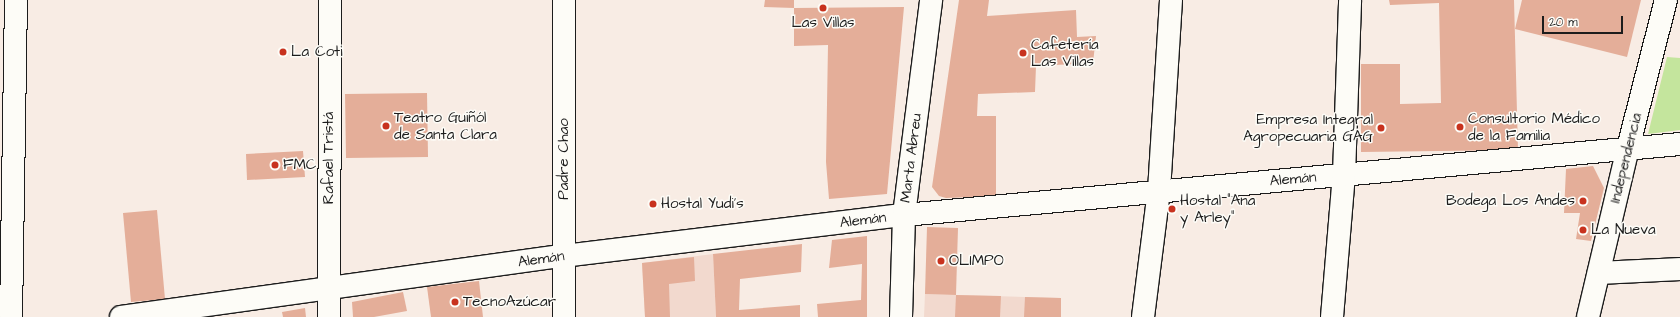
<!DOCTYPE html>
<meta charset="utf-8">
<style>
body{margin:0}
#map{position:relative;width:1680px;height:317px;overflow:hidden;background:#f8ece4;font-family:"Architects Daughter",sans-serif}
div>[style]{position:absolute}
.built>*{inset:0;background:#f2d9ce}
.green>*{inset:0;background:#c4e59d}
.building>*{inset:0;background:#e4ae99}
.roads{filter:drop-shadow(1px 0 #1c1c1c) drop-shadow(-1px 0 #1c1c1c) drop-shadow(0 1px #1c1c1c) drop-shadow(0 -1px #1c1c1c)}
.minor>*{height:22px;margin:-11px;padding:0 11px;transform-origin:11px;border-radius:11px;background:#fdfcf7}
.tertiary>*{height:22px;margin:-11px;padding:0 11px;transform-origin:11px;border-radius:11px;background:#fdfcf7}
.secondary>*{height:22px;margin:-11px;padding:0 11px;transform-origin:11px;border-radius:11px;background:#fdfcf7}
.dots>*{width:11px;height:11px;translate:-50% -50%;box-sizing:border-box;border:2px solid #fdfcf7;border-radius:50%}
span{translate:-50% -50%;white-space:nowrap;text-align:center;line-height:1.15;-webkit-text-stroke:3px #fdfcf7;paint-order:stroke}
.poi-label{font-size:15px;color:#1c1c1c}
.left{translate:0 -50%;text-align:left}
.right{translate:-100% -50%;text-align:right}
.street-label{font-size:15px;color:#1c1c1c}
.scale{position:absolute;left:1542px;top:16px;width:81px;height:18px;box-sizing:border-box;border:2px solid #1c1c1c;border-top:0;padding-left:5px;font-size:12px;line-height:14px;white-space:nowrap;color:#1c1c1c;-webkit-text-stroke:3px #fdfcf7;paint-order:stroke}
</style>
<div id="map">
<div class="built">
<div style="clip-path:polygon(713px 254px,716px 317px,645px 317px,642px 263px)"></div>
<div style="clip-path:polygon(925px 294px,1061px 298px,1061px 317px,924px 317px)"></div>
</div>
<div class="green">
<div style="clip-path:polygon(1667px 57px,1680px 58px,1680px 130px,1648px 134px)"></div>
</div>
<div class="building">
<div style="clip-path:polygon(765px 0,794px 0,794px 8px,764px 7px)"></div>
<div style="clip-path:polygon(959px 0,989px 0,987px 16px,1076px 10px,1077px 37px,1096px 36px,1093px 63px,1036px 66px,1035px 92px,978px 94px,977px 116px,996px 116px,996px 196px,946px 198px,939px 196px,932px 187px)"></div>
<div style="clip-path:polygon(1389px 0,1514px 0,1518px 150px,1361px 152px,1361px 64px,1400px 64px,1400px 104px,1441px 103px,1439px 3px,1390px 5px)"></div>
<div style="clip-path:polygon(1522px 0,1641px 0,1627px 57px,1515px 29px)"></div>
<div style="clip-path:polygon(904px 7px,887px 194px,829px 199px,826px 162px,828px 45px,794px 46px,794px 8px)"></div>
<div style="clip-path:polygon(427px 93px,428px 157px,346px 158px,345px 94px)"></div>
<div style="clip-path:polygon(303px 151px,305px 177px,247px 180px,246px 154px)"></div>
<div style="clip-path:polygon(1593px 166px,1604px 188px,1591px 241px,1576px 239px,1580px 213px,1564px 213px,1566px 169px)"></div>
<div style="clip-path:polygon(157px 210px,165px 299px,131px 302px,123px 213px)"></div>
<div style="clip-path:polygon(927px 227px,958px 228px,956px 295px,925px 294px)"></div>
<div style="clip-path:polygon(867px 236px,867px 317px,818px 317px,817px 304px,861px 300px,862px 264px,829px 268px,832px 240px)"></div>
<div style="clip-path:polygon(802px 244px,801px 272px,740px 279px,739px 310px,800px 305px,800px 317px,716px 317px,713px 254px)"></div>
<div style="clip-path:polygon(694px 257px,695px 281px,669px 284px,670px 317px,645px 317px,642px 263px)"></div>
<div style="clip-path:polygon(479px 281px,483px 317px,431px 317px,427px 287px)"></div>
<div style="clip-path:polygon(403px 292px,407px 311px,374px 317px,353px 317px,352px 302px)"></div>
<div style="clip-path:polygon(956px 295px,1001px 296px,1000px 317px,955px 317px)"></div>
<div style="clip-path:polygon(1025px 297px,1061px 298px,1061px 317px,1024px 317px)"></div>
<div style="clip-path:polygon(305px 308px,306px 317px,283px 317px,282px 312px)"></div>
</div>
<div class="roads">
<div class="minor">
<div style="left:1599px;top:273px;width:81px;rotate:-2.8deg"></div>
<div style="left:11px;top:317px;width:317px;rotate:-89.1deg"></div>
<div style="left:121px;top:317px;width:446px;rotate:-7.9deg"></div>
<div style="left:563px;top:256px;width:343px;rotate:-6.9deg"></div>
<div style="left:904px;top:215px;width:779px;rotate:-5.23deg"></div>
<div style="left:564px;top:317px;width:317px;rotate:-90deg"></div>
<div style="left:1143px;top:317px;width:127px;rotate:-82.8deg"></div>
<div style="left:1159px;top:191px;width:191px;rotate:-86.4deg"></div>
<div style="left:1332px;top:317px;width:143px;rotate:-85.2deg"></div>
<div style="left:1344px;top:175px;width:175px;rotate:-88deg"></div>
</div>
<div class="tertiary">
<div style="left:329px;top:317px;width:317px;rotate:-89.8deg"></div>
<div style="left:1588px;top:317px;width:174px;rotate:-76.7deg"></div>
<div style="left:1628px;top:148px;width:153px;rotate:-75.6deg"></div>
</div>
<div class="secondary">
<div style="left:901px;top:317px;width:102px;rotate:-88.3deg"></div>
<div style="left:904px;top:215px;width:217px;rotate:-82.8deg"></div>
</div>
</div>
<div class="dots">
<div style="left:823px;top:8px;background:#c8321e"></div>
<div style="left:283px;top:52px;background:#c8321e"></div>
<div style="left:1023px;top:53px;background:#c8321e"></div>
<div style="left:386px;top:126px;background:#c8321e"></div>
<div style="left:1460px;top:127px;background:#c8321e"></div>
<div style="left:1381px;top:128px;background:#c8321e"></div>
<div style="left:275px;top:165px;background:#c8321e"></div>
<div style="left:1583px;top:201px;background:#c8321e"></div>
<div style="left:653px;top:204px;background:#c8321e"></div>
<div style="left:1172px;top:209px;background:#c8321e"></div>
<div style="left:1583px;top:230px;background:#c8321e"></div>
<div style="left:941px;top:261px;background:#c8321e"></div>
<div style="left:455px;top:302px;background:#c8321e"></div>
</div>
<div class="poi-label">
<span style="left:823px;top:23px">Las Villas</span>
<span class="left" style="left:1031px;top:53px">Cafetería<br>Las Villas</span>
<span class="left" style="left:291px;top:52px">La Coti</span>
<span class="left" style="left:394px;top:126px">Teatro Guiñól<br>de Santa Clara</span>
<span class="left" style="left:1468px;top:127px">Consultorio Médico<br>de la Familia</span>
<span class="right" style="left:1373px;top:128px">Empresa Integral<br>Agropecuaria GAG</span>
<span class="left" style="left:283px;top:165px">FMC</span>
<span class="left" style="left:1180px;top:209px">Hostal "Ana<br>y Arley"</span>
<span class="right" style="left:1575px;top:201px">Bodega Los Andes</span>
<span class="left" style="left:661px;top:204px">Hostal Yudi's</span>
<span class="left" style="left:1591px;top:230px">La Nueva</span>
<span class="left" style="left:949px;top:261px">OLIMPO</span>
<span class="left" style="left:463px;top:302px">TecnoAzúcar</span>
</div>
<div class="street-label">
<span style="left:329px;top:158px;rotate:-90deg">Rafael Tristá</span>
<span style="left:911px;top:158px;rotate:-83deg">Marta Abreu</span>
<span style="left:1626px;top:158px;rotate:-76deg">Independencia</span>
<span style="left:564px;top:159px;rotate:-90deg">Padre Chao</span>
<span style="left:1293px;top:179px;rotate:-5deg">Alemán</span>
<span style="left:863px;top:220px;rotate:-7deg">Alemán</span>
<span style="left:541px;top:259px;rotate:-8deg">Alemán</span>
</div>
<div class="scale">20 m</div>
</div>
